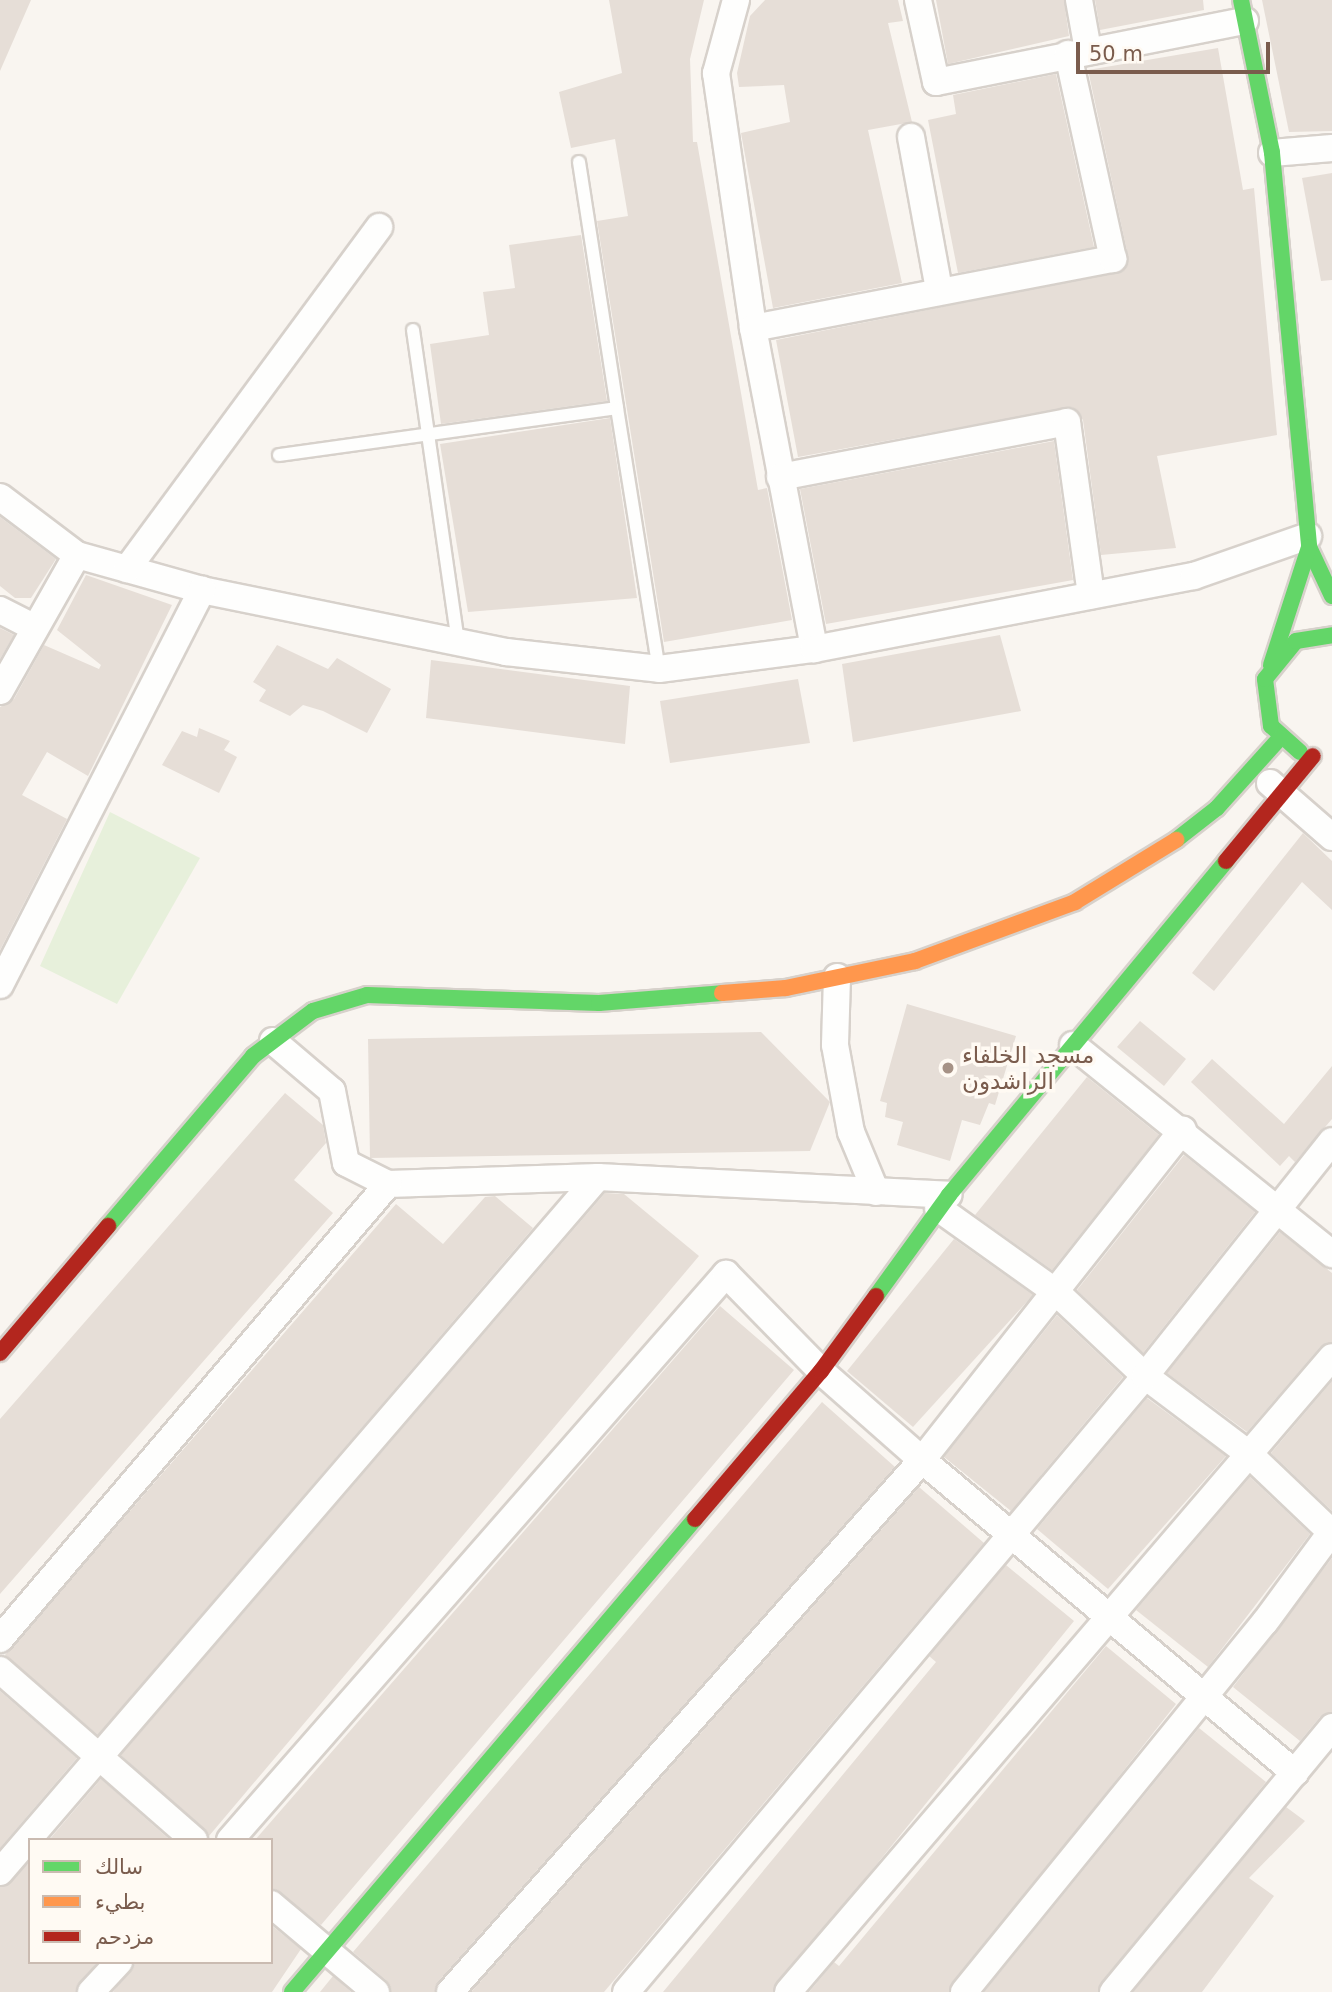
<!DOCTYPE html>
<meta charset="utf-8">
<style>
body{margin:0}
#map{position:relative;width:1332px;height:1992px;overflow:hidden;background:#f9f5f0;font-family:"DejaVu Sans","Noto Naskh Arabic",sans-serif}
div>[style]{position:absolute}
.green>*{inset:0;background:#e7f0db}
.building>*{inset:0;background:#e6ded7}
.roads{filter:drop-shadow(2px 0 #d7d1cb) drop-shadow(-2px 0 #d7d1cb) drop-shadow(0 2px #d7d1cb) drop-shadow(0 -2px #d7d1cb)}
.lane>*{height:12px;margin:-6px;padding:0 6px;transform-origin:6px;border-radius:6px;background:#fefefd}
.street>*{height:26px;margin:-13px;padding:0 13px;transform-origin:13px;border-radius:13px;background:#fefefd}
.fast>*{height:16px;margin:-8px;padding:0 8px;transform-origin:8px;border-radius:8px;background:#63d668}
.slow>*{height:16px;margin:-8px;padding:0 8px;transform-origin:8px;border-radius:8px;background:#ff974d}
.jam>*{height:16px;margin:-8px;padding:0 8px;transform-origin:8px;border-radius:8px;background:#b3261e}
.dots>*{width:19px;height:19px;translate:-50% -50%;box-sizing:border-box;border:4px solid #fffaf3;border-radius:50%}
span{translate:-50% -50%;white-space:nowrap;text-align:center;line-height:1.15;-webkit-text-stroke:7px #fffaf3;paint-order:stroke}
.poi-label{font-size:23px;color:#7a5c4d}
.left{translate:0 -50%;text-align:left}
.legend{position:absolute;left:28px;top:1838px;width:245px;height:126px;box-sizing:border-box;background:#fffaf3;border:2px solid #cabbb1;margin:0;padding:9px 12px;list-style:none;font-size:21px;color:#7a5c4d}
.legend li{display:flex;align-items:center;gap:14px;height:35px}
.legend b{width:35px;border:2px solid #cabbb1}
.scale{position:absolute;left:1076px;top:42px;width:194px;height:32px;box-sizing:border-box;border:4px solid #7a5c4d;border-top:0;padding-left:9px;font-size:21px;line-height:24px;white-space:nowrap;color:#7a5c4d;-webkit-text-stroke:5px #fffaf3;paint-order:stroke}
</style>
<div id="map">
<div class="green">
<div style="clip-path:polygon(110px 812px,200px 858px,117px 1004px,40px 966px)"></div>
</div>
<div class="building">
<div style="clip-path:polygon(0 0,31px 0,0 71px)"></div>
<div style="clip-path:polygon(609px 0,704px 0,690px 59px,693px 142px,697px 142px,758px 490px,767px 488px,792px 620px,664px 642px,597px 221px,628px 216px,615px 139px,571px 148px,559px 92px,622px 73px)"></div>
<div style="clip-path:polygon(765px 0,898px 0,903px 21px,888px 23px,912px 122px,868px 130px,902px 283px,773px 308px,741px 133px,790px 122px,784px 85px,739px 87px,737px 73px,750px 16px)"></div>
<div style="clip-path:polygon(936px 0,1064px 0,1069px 36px,948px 64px)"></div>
<div style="clip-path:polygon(1095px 0,1203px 0,1204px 10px,1100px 30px)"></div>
<div style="clip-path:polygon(1262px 0,1332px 0,1332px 131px,1289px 132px)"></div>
<div style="clip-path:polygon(1218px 48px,1243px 190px,1254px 188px,1277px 435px,1157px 456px,1176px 548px,1101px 555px,1083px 420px,1072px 407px,798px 457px,776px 340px,1123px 271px,1128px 256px,1088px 70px)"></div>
<div style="clip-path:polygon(1056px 74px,1094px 247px,958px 273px,928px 120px,956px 114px,953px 95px)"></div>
<div style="clip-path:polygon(1332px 173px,1332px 280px,1321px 281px,1302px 178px)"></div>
<div style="clip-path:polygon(581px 235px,607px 401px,441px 424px,430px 344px,489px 335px,483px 292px,515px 288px,509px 245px)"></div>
<div style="clip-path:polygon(610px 418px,637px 598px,468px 612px,440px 444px)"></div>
<div style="clip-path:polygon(1054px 441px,1073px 580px,826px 624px,800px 489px)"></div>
<div style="clip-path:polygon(0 517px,56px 559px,31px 598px,15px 598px,0 586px)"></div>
<div style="clip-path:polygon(86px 575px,172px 605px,88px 776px,47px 752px,22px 795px,67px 819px,0 950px,0 707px,14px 699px,44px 645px,99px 669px,101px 665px,57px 630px)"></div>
<div style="clip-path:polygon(0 628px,14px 635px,0 659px)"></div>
<div style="clip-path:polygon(1000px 635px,1021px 711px,853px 742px,842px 664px)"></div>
<div style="clip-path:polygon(277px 645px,328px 669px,337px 658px,391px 689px,367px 733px,323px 711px,303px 705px,290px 716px,259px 701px,266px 690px,253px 682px)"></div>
<div style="clip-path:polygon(431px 660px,630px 686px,625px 744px,426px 718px)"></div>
<div style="clip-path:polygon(798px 679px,810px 743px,670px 763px,660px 701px)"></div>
<div style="clip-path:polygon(199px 728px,230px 741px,224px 750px,237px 757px,219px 793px,162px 765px,182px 731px,197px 737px)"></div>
<div style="clip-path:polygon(1303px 833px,1332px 861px,1332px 910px,1302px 882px,1214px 991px,1192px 973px)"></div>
<div style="clip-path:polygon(907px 1004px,1016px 1036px,995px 1105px,989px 1103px,980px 1125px,962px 1120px,950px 1161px,897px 1145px,903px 1122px,885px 1117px,887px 1103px,880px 1101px)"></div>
<div style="clip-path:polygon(1140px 1021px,1186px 1059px,1164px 1086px,1117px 1047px)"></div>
<div style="clip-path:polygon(761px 1032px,830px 1102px,810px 1151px,370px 1158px,368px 1039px)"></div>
<div style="clip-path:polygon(1212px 1059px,1284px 1124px,1332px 1066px,1332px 1119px,1295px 1162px,1289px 1156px,1280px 1166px,1191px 1082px)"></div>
<div style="clip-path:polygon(1087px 1077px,1159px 1135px,1052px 1270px,975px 1215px)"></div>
<div style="clip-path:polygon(285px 1093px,323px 1125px,326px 1143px,294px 1180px,333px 1213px,0 1594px,0 1419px)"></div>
<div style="clip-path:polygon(1184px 1155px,1255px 1212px,1143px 1353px,1077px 1290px)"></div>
<div style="clip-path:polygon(605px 1193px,624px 1194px,699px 1256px,209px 1836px,121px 1755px)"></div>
<div style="clip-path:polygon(495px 1196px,533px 1228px,98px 1735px,5px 1655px,396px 1204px,443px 1244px,485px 1197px)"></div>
<div style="clip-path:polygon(1280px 1232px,1332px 1273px,1332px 1342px,1320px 1347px,1247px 1432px,1167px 1373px)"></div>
<div style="clip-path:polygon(954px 1239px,1033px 1295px,913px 1427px,847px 1371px)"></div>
<div style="clip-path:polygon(720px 1306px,794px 1370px,321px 1925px,271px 1889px,271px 1840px,255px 1840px)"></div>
<div style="clip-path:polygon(1057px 1315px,1123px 1377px,1011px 1511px,944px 1457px)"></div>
<div style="clip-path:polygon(1332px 1381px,1332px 1511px,1271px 1453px)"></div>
<div style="clip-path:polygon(1147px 1398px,1226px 1456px,1108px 1589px,1037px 1529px)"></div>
<div style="clip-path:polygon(822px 1402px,895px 1467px,438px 1982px,435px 1992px,391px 1992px,386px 1980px,353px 1952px)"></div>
<div style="clip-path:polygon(1250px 1477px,1310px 1534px,1208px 1667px,1136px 1610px)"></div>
<div style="clip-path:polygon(919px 1487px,984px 1543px,604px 1992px,471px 1992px)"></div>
<div style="clip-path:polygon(1332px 1558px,1332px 1712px,1320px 1717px,1300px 1741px,1233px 1687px)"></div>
<div style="clip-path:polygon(1006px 1565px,1074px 1621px,773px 1992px,663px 1992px,936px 1662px,929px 1656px)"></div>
<div style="clip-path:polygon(1106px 1646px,1176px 1704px,949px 1992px,809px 1992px,834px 1962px,839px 1966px)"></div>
<div style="clip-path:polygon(0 1691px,77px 1758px,0 1848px)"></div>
<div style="clip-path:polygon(1199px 1728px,1266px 1782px,1098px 1992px,984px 1992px)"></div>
<div style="clip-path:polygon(101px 1779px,170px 1840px,49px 1840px)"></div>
<div style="clip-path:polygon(1286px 1807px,1305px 1821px,1249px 1878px,1274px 1896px,1202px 1992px,1133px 1992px)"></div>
<div style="clip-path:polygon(30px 1862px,30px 1962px,97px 1962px,76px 1992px,0 1992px,0 1887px)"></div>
<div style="clip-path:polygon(271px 1925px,301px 1949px,272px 1992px,113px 1992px,134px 1962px,271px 1962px)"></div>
<div style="clip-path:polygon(333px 1976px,351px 1992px,320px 1992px)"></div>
</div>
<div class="roads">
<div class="lane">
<div style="left:579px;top:162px;width:249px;rotate:81.2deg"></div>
<div style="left:413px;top:330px;width:315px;rotate:81.8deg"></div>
<div style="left:279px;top:455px;width:341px;rotate:-7.9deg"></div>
<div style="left:617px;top:408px;width:264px;rotate:80.9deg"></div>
</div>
<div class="street">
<div style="left:736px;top:0;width:76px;rotate:105.3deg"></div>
<div style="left:716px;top:73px;width:258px;rotate:81.7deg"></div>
<div style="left:753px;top:328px;width:327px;rotate:79.2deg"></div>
<div style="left:918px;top:0;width:84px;rotate:77.6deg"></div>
<div style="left:936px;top:82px;width:315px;rotate:-11.2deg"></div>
<div style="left:1079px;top:0;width:51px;rotate:79.8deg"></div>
<div style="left:911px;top:137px;width:155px;rotate:79.6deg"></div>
<div style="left:1272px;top:153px;width:60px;rotate:-4.8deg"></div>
<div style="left:753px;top:328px;width:367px;rotate:-10.9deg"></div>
<div style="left:1113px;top:259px;width:210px;rotate:-102.4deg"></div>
<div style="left:780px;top:477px;width:292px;rotate:-10.8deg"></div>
<div style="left:1067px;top:422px;width:175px;rotate:82.1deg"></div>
<div style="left:0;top:497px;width:96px;rotate:37deg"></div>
<div style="left:77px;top:555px;width:130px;rotate:15.6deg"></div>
<div style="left:202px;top:590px;width:310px;rotate:11.5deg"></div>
<div style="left:506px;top:652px;width:154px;rotate:6.3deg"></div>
<div style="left:659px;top:669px;width:156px;rotate:-7.4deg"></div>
<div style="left:814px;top:649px;width:387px;rotate:-10.9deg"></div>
<div style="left:1194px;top:576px;width:121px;rotate:-19.3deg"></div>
<div style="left:127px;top:569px;width:425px;rotate:-53.6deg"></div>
<div style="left:0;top:610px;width:37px;rotate:27deg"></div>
<div style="left:0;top:691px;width:156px;rotate:-60.5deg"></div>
<div style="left:1270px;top:783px;width:82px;rotate:41.1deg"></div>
<div style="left:837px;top:977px;width:68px;rotate:91.7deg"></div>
<div style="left:835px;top:1045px;width:88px;rotate:79.6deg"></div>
<div style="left:851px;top:1132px;width:65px;rotate:67.4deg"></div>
<div style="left:0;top:985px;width:444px;rotate:-62.9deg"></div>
<div style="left:273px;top:1041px;width:77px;rotate:40.3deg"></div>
<div style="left:332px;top:1091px;width:73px;rotate:79deg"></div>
<div style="left:346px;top:1163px;width:47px;rotate:26.6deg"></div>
<div style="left:388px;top:1184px;width:210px;rotate:-1.9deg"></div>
<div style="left:598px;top:1177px;width:351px;rotate:2.9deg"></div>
<div style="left:1073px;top:1045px;width:333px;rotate:38.9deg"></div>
<div style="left:938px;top:1208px;width:146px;rotate:35.5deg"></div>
<div style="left:1057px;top:1293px;width:121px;rotate:43.3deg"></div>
<div style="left:1145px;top:1376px;width:130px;rotate:36.9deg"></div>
<div style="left:1249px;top:1454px;width:115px;rotate:43.6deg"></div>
<div style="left:0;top:1639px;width:598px;rotate:-49.54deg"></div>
<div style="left:0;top:1670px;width:258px;rotate:41.2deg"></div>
<div style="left:230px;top:1840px;width:753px;rotate:-48.77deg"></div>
<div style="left:726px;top:1274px;width:136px;rotate:45.6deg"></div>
<div style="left:821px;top:1371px;width:135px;rotate:41.4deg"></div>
<div style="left:922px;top:1460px;width:487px;rotate:40deg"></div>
<div style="left:0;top:1872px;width:917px;rotate:-49.29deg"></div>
<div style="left:271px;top:1904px;width:137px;rotate:40deg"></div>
<div style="left:91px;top:1992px;width:41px;rotate:-47deg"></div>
<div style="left:450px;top:1992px;width:711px;rotate:-48.42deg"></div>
<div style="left:922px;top:1460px;width:421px;rotate:-51.7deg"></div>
<div style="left:626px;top:1992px;width:805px;rotate:-49.88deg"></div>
<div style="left:1145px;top:1376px;width:300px;rotate:-51.5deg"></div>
<div style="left:788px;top:1992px;width:836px;rotate:-49.41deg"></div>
<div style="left:964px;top:1992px;width:477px;rotate:-50.9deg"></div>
<div style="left:1265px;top:1622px;width:113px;rotate:-53.6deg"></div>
<div style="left:1113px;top:1992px;width:344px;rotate:-50.4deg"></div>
</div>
<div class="fast">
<div style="left:1241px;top:0;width:156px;rotate:78.5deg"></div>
<div style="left:1272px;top:153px;width:396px;rotate:84.6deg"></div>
<div style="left:1309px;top:547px;width:54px;rotate:64.9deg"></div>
<div style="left:1271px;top:665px;width:124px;rotate:-72.1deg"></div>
<div style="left:1300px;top:752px;width:39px;rotate:-138deg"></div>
<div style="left:1271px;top:726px;width:47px;rotate:-97.3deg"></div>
<div style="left:1265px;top:679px;width:49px;rotate:-50.8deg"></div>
<div style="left:1296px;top:641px;width:36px;rotate:-9deg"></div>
<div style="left:1176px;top:840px;width:52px;rotate:-38deg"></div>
<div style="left:1217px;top:808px;width:94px;rotate:-48deg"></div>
<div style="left:108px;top:1226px;width:223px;rotate:-49.5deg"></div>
<div style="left:253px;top:1056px;width:75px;rotate:-36.9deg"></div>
<div style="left:313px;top:1011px;width:56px;rotate:-16.5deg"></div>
<div style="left:367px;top:995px;width:232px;rotate:2deg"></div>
<div style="left:599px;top:1003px;width:123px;rotate:-4.6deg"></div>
<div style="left:876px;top:1296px;width:125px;rotate:-54.1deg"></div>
<div style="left:949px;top:1195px;width:434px;rotate:-50.3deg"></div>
<div style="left:292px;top:1992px;width:621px;rotate:-49.57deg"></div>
</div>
<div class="slow">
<div style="left:722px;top:993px;width:64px;rotate:-4.5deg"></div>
<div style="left:786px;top:988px;width:132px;rotate:-11.8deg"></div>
<div style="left:915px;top:961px;width:171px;rotate:-20.2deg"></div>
<div style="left:1075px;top:902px;width:119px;rotate:-31.5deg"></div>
</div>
<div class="jam">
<div style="left:1226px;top:861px;width:136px;rotate:-50.4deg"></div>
<div style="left:0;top:1353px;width:167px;rotate:-49.6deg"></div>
<div style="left:695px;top:1519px;width:194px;rotate:-49.6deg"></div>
<div style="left:821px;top:1371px;width:93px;rotate:-53.7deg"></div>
</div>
</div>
<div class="dots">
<div style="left:948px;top:1068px;background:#a69286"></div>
</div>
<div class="poi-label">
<span class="left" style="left:962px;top:1068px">مسجد الخلفاء<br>الراشدون</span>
</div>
<ul class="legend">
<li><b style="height:9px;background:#63d668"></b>سالك</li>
<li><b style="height:9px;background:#ff974d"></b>بطيء</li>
<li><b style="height:9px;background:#b3261e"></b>مزدحم</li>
</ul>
<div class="scale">50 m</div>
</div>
